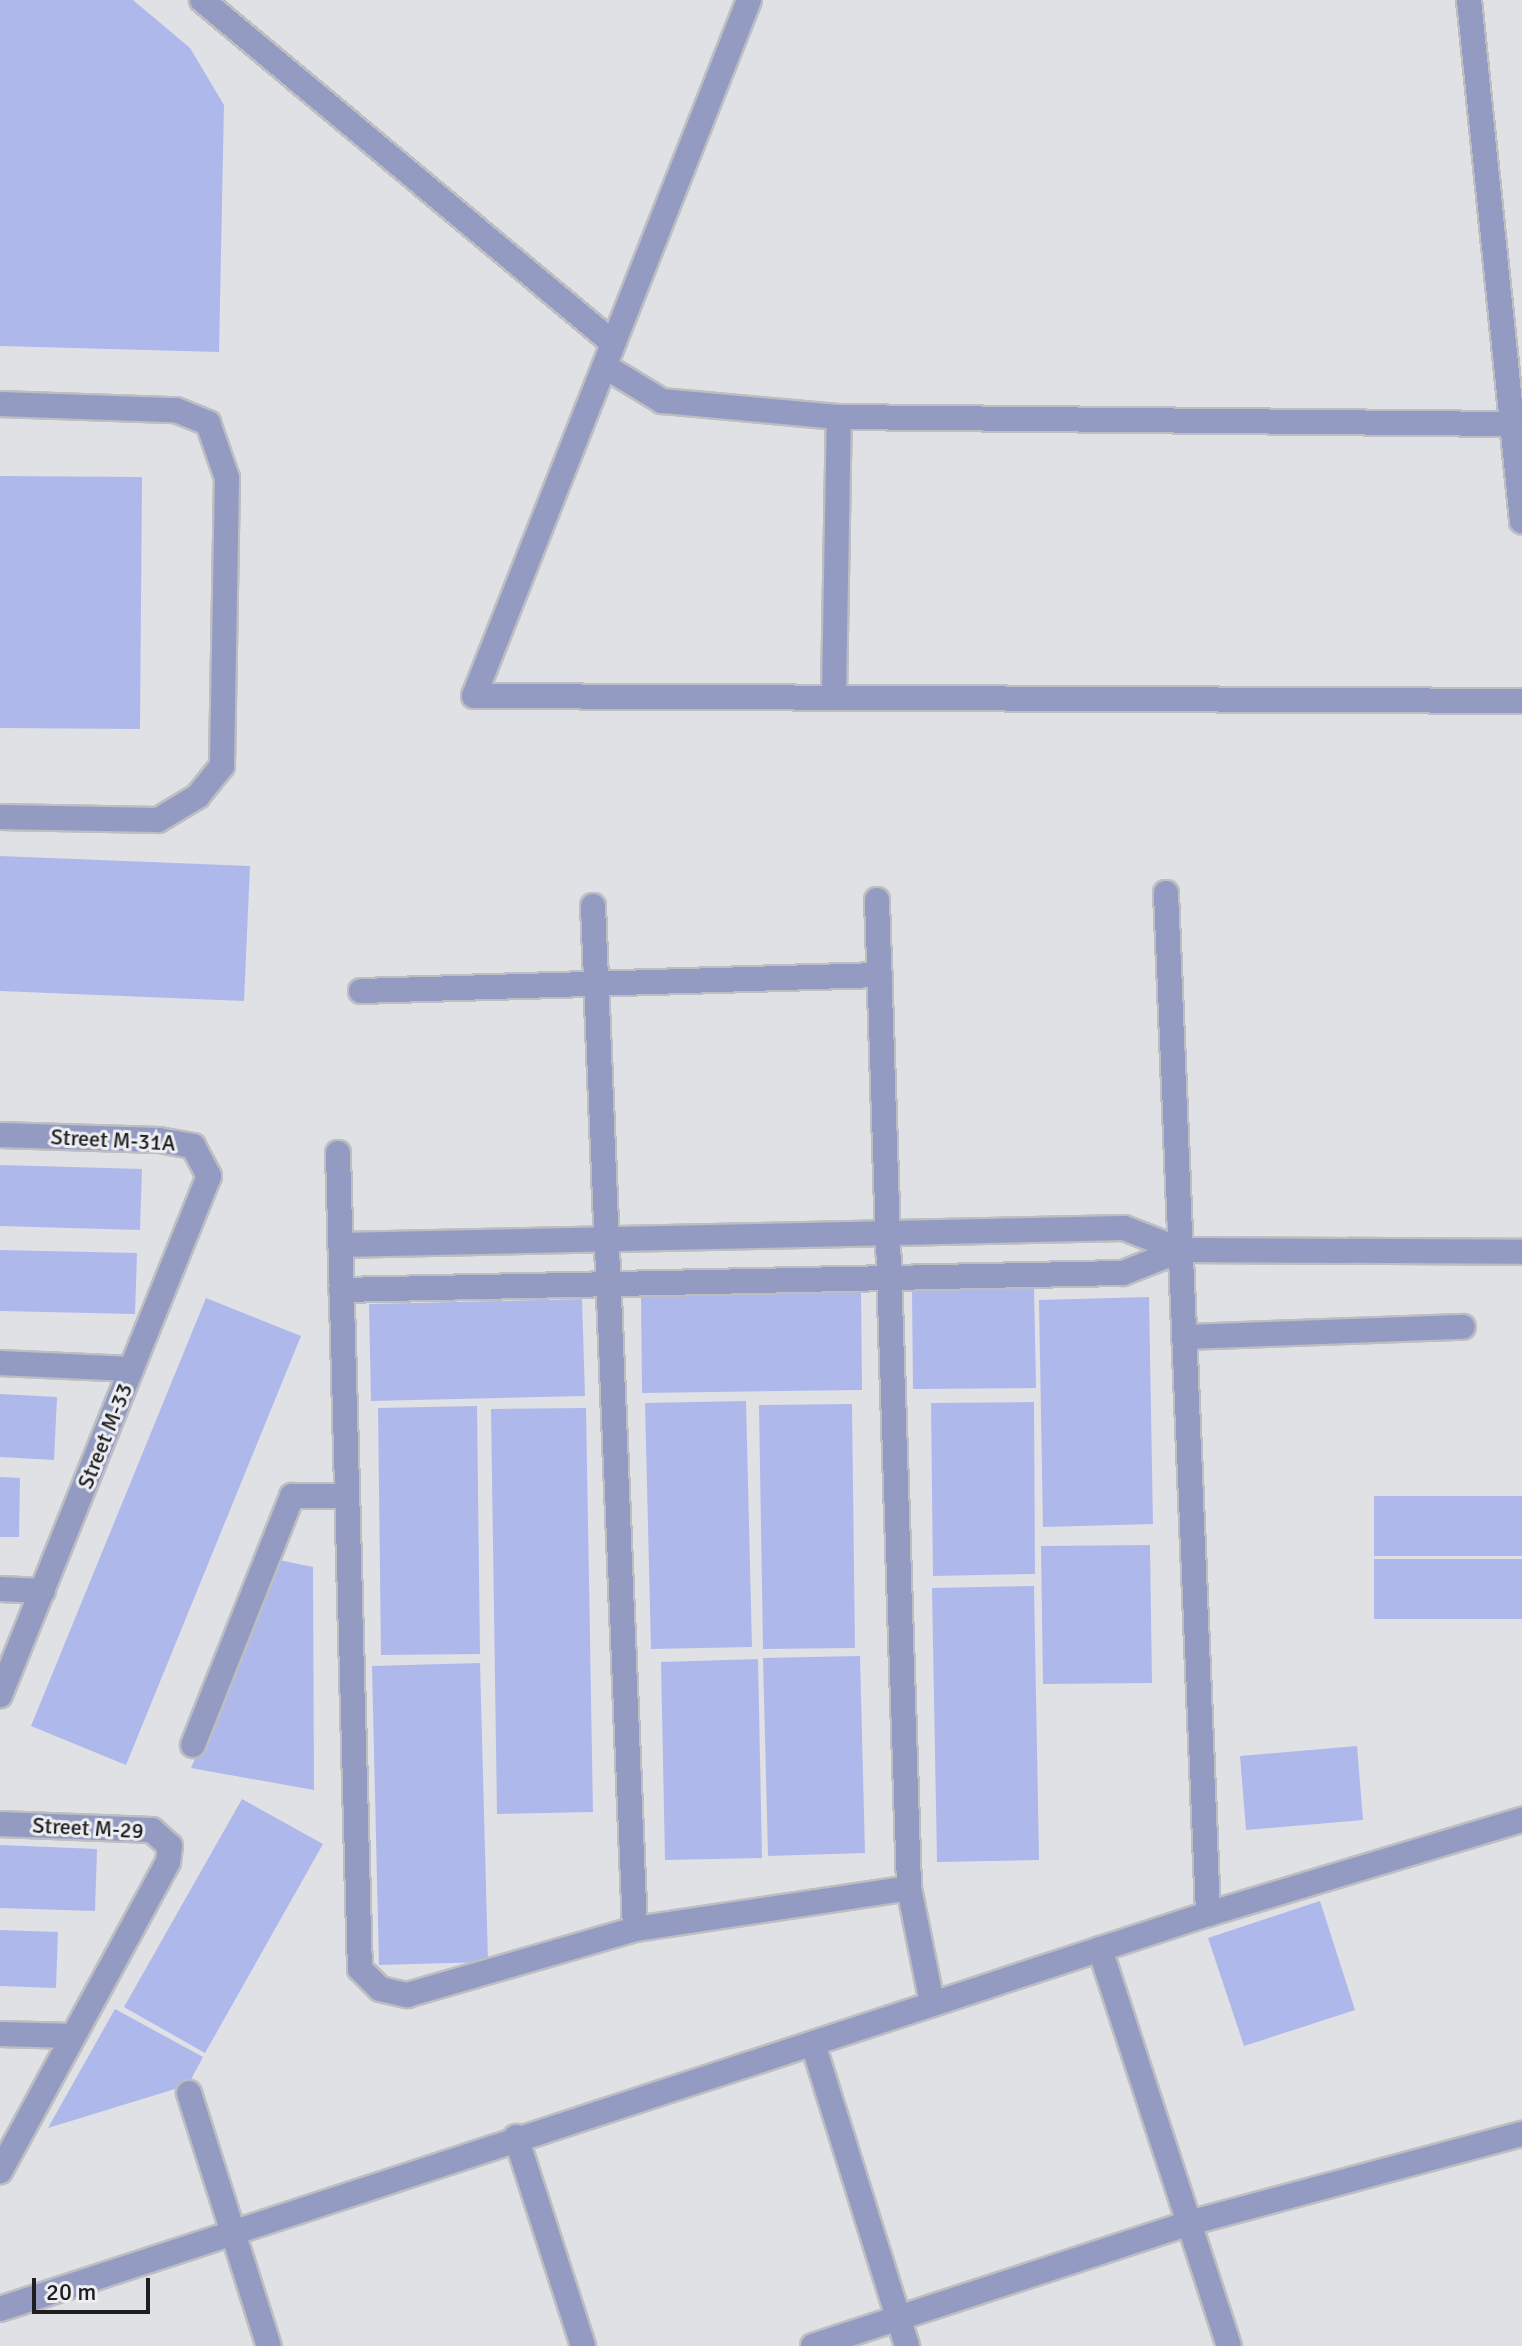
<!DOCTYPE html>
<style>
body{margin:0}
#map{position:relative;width:1522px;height:2346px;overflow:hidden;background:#e0e1e5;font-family:Signika,sans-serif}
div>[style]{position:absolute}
.building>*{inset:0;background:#afb8ea}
.roads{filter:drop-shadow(2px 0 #bdbec2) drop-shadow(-2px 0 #bdbec2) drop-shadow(0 2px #bdbec2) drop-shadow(0 -2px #bdbec2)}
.minor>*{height:24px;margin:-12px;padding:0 12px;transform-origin:12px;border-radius:12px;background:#939bc3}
span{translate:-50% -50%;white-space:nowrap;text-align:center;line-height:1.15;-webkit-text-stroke:6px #edeef2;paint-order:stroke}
.street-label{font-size:22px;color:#1e1e20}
.scale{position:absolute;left:32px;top:2278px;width:118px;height:36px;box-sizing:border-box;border:4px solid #1e1e20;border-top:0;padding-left:10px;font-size:24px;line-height:28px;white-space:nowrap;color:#1e1e20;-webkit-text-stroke:6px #edeef2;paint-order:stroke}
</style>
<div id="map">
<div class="building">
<div style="clip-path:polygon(0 0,133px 0,190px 48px,224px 105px,219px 352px,0 346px)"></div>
<div style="clip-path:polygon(0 476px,142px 477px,140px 729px,0 728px)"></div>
<div style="clip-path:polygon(0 856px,250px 866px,244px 1001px,0 991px)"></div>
<div style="clip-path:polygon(0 1165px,142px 1169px,140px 1230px,0 1226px)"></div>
<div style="clip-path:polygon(0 1250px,137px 1253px,135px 1314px,0 1311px)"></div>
<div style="clip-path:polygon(1034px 1287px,1036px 1388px,913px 1389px,912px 1289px)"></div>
<div style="clip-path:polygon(861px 1291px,862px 1390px,642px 1393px,641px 1293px)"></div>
<div style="clip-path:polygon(1149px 1297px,1153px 1524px,1043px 1527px,1039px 1300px)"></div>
<div style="clip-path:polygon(206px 1298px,301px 1336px,126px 1765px,31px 1726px)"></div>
<div style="clip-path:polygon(582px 1299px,585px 1396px,371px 1401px,369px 1304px)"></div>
<div style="clip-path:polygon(0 1394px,57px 1397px,54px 1460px,0 1457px)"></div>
<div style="clip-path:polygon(746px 1401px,752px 1647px,651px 1649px,645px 1403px)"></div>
<div style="clip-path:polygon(1034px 1402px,1035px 1574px,933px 1576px,931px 1403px)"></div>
<div style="clip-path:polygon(852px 1404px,855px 1648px,763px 1649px,759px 1405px)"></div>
<div style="clip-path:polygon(477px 1406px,480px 1654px,381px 1655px,378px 1408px)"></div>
<div style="clip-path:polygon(586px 1408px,593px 1812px,497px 1814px,491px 1409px)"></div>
<div style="clip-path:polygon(0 1477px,20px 1478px,19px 1537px,0 1537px)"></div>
<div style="clip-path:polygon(1374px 1496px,1522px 1496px,1522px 1556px,1374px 1556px)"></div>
<div style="clip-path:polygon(1150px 1545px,1152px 1683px,1043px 1684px,1041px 1546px)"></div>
<div style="clip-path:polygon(1374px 1559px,1522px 1559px,1522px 1619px,1374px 1619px)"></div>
<div style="clip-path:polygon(279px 1560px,313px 1567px,314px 1790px,191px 1768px)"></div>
<div style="clip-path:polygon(1034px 1586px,1039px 1860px,937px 1862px,932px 1588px)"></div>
<div style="clip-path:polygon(860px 1656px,865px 1853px,768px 1856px,763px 1658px)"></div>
<div style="clip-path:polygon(758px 1659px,762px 1858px,665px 1860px,661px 1662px)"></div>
<div style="clip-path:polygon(480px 1663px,488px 1962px,379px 1965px,372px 1666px)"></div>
<div style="clip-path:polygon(1357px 1746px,1363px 1820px,1246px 1830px,1240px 1756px)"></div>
<div style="clip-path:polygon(242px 1799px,323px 1844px,205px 2053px,124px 2007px)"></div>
<div style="clip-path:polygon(0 1845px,97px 1849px,95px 1911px,0 1908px)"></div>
<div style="clip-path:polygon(1320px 1901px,1355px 2010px,1244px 2046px,1208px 1938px)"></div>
<div style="clip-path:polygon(0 1930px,58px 1932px,56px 1988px,0 1986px)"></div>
<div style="clip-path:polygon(115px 2009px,203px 2057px,188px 2085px,48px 2128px)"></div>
</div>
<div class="roads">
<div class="minor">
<div style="left:202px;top:0;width:535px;rotate:39.85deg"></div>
<div style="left:749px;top:0;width:748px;rotate:111.56deg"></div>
<div style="left:474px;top:696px;width:1048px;rotate:0.27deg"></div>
<div style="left:1469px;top:0;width:524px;rotate:84.19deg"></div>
<div style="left:606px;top:367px;width:66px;rotate:31.3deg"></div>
<div style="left:662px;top:401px;width:178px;rotate:5.2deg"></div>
<div style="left:839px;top:417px;width:673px;rotate:0.6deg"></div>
<div style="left:0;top:404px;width:176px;rotate:2deg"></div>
<div style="left:176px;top:410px;width:35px;rotate:22deg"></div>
<div style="left:208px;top:423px;width:58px;rotate:70.9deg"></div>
<div style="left:227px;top:478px;width:288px;rotate:91deg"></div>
<div style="left:222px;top:766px;width:38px;rotate:129deg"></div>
<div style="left:198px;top:796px;width:47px;rotate:149deg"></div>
<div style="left:158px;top:820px;width:158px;rotate:-178.9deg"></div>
<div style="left:834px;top:694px;width:277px;rotate:-89deg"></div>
<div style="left:1166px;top:893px;width:1022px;rotate:87.64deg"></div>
<div style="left:877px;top:900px;width:989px;rotate:88.14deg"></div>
<div style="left:909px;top:1888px;width:117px;rotate:78.7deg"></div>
<div style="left:593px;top:906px;width:1024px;rotate:87.65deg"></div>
<div style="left:361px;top:991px;width:519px;rotate:-1.77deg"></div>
<div style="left:0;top:1135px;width:159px;rotate:1.8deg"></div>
<div style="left:159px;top:1140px;width:35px;rotate:10deg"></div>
<div style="left:193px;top:1146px;width:34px;rotate:62deg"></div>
<div style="left:209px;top:1176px;width:560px;rotate:111.93deg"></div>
<div style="left:338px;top:1153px;width:816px;rotate:88.46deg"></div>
<div style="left:360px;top:1969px;width:28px;rotate:45deg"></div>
<div style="left:380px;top:1989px;width:28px;rotate:13deg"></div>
<div style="left:407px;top:1995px;width:237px;rotate:-16.1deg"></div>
<div style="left:635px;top:1929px;width:277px;rotate:-8.5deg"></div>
<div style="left:340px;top:1245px;width:784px;rotate:-1.24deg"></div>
<div style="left:1124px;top:1228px;width:61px;rotate:21.1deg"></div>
<div style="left:1181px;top:1250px;width:341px;rotate:0.3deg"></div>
<div style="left:341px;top:1290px;width:782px;rotate:-1.25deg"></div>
<div style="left:1123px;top:1273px;width:62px;rotate:-21.6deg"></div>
<div style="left:1185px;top:1337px;width:278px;rotate:-2.1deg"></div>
<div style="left:0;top:1363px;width:131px;rotate:2.6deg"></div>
<div style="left:0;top:1589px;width:43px;rotate:2.7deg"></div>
<div style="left:193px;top:1745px;width:268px;rotate:-68.3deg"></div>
<div style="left:292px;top:1496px;width:53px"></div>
<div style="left:0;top:1824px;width:152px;rotate:2.3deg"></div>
<div style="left:152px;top:1830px;width:24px;rotate:42deg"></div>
<div style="left:170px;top:1846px;width:16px;rotate:97deg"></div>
<div style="left:168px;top:1862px;width:352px;rotate:118.5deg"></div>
<div style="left:1100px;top:1949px;width:417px;rotate:72deg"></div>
<div style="left:0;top:2034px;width:73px;rotate:1.6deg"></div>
<div style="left:813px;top:2044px;width:316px;rotate:72.7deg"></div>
<div style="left:189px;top:2093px;width:265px;rotate:72.5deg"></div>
<div style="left:516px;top:2137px;width:219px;rotate:72.2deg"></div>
<div style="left:0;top:2309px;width:1271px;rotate:-18.11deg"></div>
<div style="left:1208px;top:1914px;width:328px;rotate:-16.7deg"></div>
<div style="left:813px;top:2346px;width:396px;rotate:-18.1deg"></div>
<div style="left:1189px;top:2223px;width:345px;rotate:-15deg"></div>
</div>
</div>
<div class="street-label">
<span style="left:113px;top:1140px;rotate:3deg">Street M-31A</span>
<span style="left:105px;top:1436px;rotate:-68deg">Street M-33</span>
<span style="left:88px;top:1828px;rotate:3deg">Street M-29</span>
</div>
<div class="scale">20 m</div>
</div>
